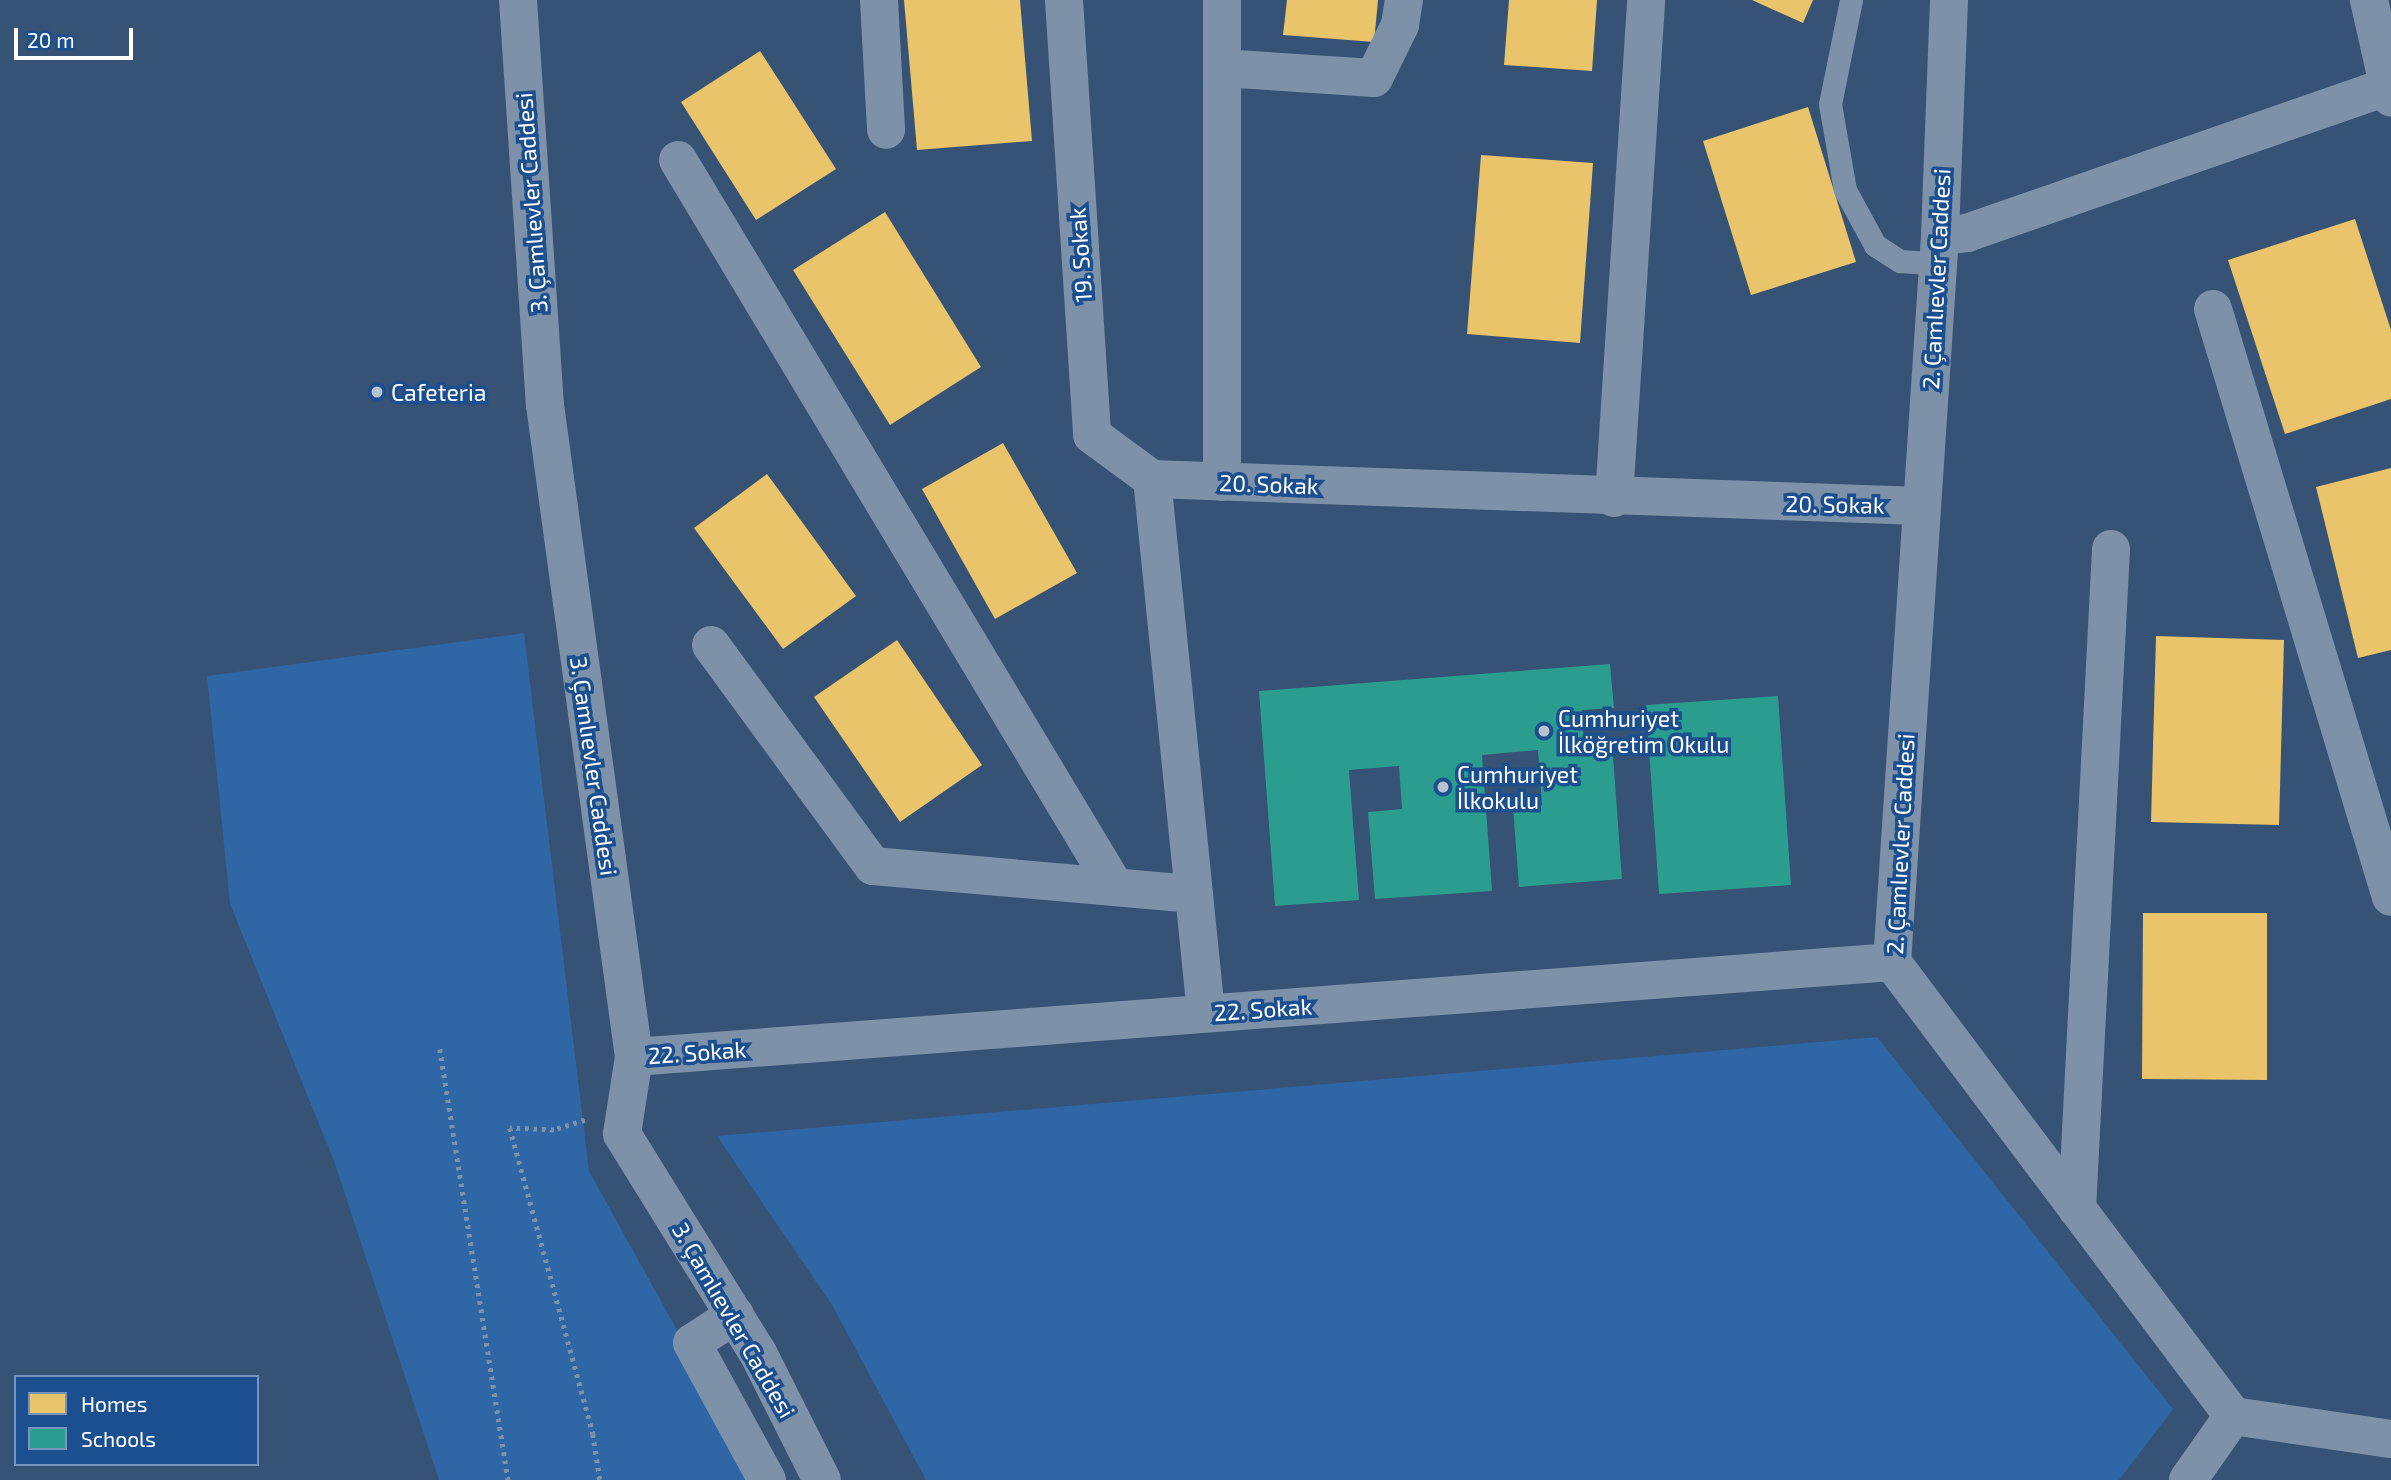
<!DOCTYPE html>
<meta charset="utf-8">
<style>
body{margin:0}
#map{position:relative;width:2391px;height:1480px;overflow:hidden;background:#365274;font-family:"Exo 2",sans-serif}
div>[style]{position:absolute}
.green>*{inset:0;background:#2f66a5}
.homes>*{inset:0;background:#e9c46a}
.schools>*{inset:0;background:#2a9d8f}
.path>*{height:4.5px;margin-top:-2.25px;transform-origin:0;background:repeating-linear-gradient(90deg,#7d92a8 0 3.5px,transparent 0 8.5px)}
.service>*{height:23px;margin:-11.5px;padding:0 11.5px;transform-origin:11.5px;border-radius:11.5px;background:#7d92a8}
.minor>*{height:38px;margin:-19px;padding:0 19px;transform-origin:19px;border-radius:19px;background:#7d92a8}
.tertiary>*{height:38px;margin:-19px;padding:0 19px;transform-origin:19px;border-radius:19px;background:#7d92a8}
.dots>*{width:19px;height:19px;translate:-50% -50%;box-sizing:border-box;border:4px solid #1b4f8f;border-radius:50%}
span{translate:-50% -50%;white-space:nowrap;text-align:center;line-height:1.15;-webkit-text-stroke:7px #1b4f8f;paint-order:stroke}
.street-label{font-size:23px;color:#fff}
.poi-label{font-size:23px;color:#fff}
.left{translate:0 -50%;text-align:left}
.legend{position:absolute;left:14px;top:1375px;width:245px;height:91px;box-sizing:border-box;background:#1b4f8f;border:2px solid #7695bc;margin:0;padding:9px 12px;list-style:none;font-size:21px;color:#fff}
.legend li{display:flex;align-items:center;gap:14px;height:35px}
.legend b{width:35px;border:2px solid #7695bc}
.scale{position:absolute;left:14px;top:28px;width:119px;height:32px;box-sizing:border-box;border:4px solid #fff;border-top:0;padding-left:9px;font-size:21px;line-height:24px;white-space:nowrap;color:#fff;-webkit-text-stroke:5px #1b4f8f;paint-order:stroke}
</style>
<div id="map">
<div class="green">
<div style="clip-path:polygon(524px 633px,589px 1171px,760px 1480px,439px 1480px,334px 1161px,230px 904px,207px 676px)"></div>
<div style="clip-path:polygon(1877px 1037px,2173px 1409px,2119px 1480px,926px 1480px,832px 1305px,717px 1136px)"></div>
</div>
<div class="homes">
<div style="clip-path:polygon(904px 0,1020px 0,1032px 141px,917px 150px)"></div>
<div style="clip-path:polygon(1287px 0,1378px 0,1374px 42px,1283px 35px)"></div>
<div style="clip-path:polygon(1509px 0,1597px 0,1592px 71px,1504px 65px)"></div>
<div style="clip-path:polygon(1752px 0,1813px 0,1803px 23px)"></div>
<div style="clip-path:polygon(760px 51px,836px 169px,756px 220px,681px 102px)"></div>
<div style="clip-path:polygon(1808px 107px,1856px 262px,1751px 295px,1703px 141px)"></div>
<div style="clip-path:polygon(1481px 155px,1593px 163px,1580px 343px,1467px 334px)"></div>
<div style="clip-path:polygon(885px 212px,981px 367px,890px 425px,793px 270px)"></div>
<div style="clip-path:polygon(2355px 219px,2391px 330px,2391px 399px,2285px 434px,2228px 260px)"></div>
<div style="clip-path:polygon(1003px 443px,1077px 573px,995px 619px,922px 489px)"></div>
<div style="clip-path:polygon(2391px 468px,2391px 650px,2358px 658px,2316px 487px)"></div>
<div style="clip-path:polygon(767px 474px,856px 596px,783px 649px,694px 528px)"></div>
<div style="clip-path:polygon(2156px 636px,2284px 640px,2279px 825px,2151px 822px)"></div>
<div style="clip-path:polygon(897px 640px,982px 765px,900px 822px,814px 697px)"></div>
<div style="clip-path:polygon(2143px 913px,2267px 913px,2267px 1080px,2142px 1079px)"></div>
</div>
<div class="schools">
<div style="clip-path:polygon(1610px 664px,1614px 708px,1582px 710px,1584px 744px,1613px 756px,1622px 879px,1519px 887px,1513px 807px,1542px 805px,1538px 750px,1482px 755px,1492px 891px,1375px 899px,1368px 812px,1402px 809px,1399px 766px,1349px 770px,1359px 900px,1275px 906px,1259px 691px)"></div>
<div style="clip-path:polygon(1778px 696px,1791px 885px,1659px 894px,1646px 705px)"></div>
</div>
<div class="path">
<div style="left:440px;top:1049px;width:436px;rotate:81deg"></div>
<div style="left:585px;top:1120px;width:33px;rotate:162deg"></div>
<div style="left:554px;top:1130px;width:44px;rotate:-177.4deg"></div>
<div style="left:510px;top:1128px;width:317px;rotate:74.8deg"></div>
<div style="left:593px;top:1434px;width:47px;rotate:81.3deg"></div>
</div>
<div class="service">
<div style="left:1851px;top:0;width:106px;rotate:101.4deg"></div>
<div style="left:1830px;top:104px;width:87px;rotate:80.1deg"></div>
<div style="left:1845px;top:190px;width:63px;rotate:61.4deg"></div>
<div style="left:1875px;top:245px;width:30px;rotate:33deg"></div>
<div style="left:1900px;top:261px;width:39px;rotate:4deg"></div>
</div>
<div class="minor">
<div style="left:518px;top:0;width:406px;rotate:86.2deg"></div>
<div style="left:545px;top:405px;width:658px;rotate:82.23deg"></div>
<div style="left:634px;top:1057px;width:78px;rotate:98.9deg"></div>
<div style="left:622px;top:1134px;width:258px;rotate:58.2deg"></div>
<div style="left:758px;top:1353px;width:142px;rotate:63.3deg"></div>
<div style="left:879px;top:0;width:130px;rotate:86.9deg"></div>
<div style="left:1064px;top:0;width:436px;rotate:86.3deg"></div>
<div style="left:1092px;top:435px;width:74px;rotate:36.3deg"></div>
<div style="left:1222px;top:0;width:482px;rotate:90deg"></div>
<div style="left:1949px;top:0;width:236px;rotate:92.2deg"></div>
<div style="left:1940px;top:236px;width:728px;rotate:93.78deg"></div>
<div style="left:1892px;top:962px;width:568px;rotate:53.09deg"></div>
<div style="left:2233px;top:1416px;width:160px;rotate:8.3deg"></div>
<div style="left:1222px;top:68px;width:152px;rotate:3.8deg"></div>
<div style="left:1374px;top:78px;width:59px;rotate:-63.9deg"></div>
<div style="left:1400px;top:25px;width:25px;rotate:-81deg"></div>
<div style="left:678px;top:160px;width:848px;rotate:58.99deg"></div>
<div style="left:1940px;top:236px;width:27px;rotate:-6deg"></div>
<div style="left:1967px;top:233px;width:445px;rotate:-19.2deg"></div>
<div style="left:2213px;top:309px;width:614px;rotate:73.16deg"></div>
<div style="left:1614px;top:498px;width:499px;rotate:-86.3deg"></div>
<div style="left:711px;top:645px;width:274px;rotate:53.8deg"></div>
<div style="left:873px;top:866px;width:322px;rotate:5deg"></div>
<div style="left:1206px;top:1013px;width:537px;rotate:-95.77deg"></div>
<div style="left:1152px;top:479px;width:769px;rotate:2.01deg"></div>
<div style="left:634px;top:1057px;width:1262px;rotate:-4.32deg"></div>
<div style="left:2077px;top:1209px;width:661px;rotate:-87.05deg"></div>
<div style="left:735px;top:1315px;width:51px;rotate:146.9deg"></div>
<div style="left:692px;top:1343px;width:156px;rotate:61.3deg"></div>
<div style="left:2188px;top:1480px;width:78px;rotate:-54.9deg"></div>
</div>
<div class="tertiary">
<div style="left:2369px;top:0;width:100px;rotate:77.3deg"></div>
</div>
<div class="dots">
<div style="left:377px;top:392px;background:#b9c2ce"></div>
<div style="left:1544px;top:731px;background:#b9c2ce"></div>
<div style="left:1443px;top:787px;background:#b9c2ce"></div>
</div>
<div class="street-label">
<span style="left:531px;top:203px;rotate:-94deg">3. Çamlıevler Caddesi</span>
<span style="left:1080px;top:255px;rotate:-94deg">19. Sokak</span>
<span style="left:1936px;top:279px;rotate:-87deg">2. Çamlıevler Caddesi</span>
<span style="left:1269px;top:484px;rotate:2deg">20. Sokak</span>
<span style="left:1835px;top:504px;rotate:1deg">20. Sokak</span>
<span style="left:594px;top:766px;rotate:82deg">3. Çamlıevler Caddesi</span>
<span style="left:1900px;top:844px;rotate:-87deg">2. Çamlıevler Caddesi</span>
<span style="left:1263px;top:1009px;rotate:-4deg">22. Sokak</span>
<span style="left:697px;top:1052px;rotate:-4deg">22. Sokak</span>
<span style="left:734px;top:1320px;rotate:60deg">3. Çamlıevler Caddesi</span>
</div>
<div class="poi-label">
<span class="left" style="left:391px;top:392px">Cafeteria</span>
<span class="left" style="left:1558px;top:731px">Cumhuriyet<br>İlköğretim Okulu</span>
<span class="left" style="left:1457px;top:787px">Cumhuriyet<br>İlkokulu</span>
</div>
<ul class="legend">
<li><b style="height:19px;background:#e9c46a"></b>Homes</li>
<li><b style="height:19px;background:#2a9d8f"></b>Schools</li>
</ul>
<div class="scale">20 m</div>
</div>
